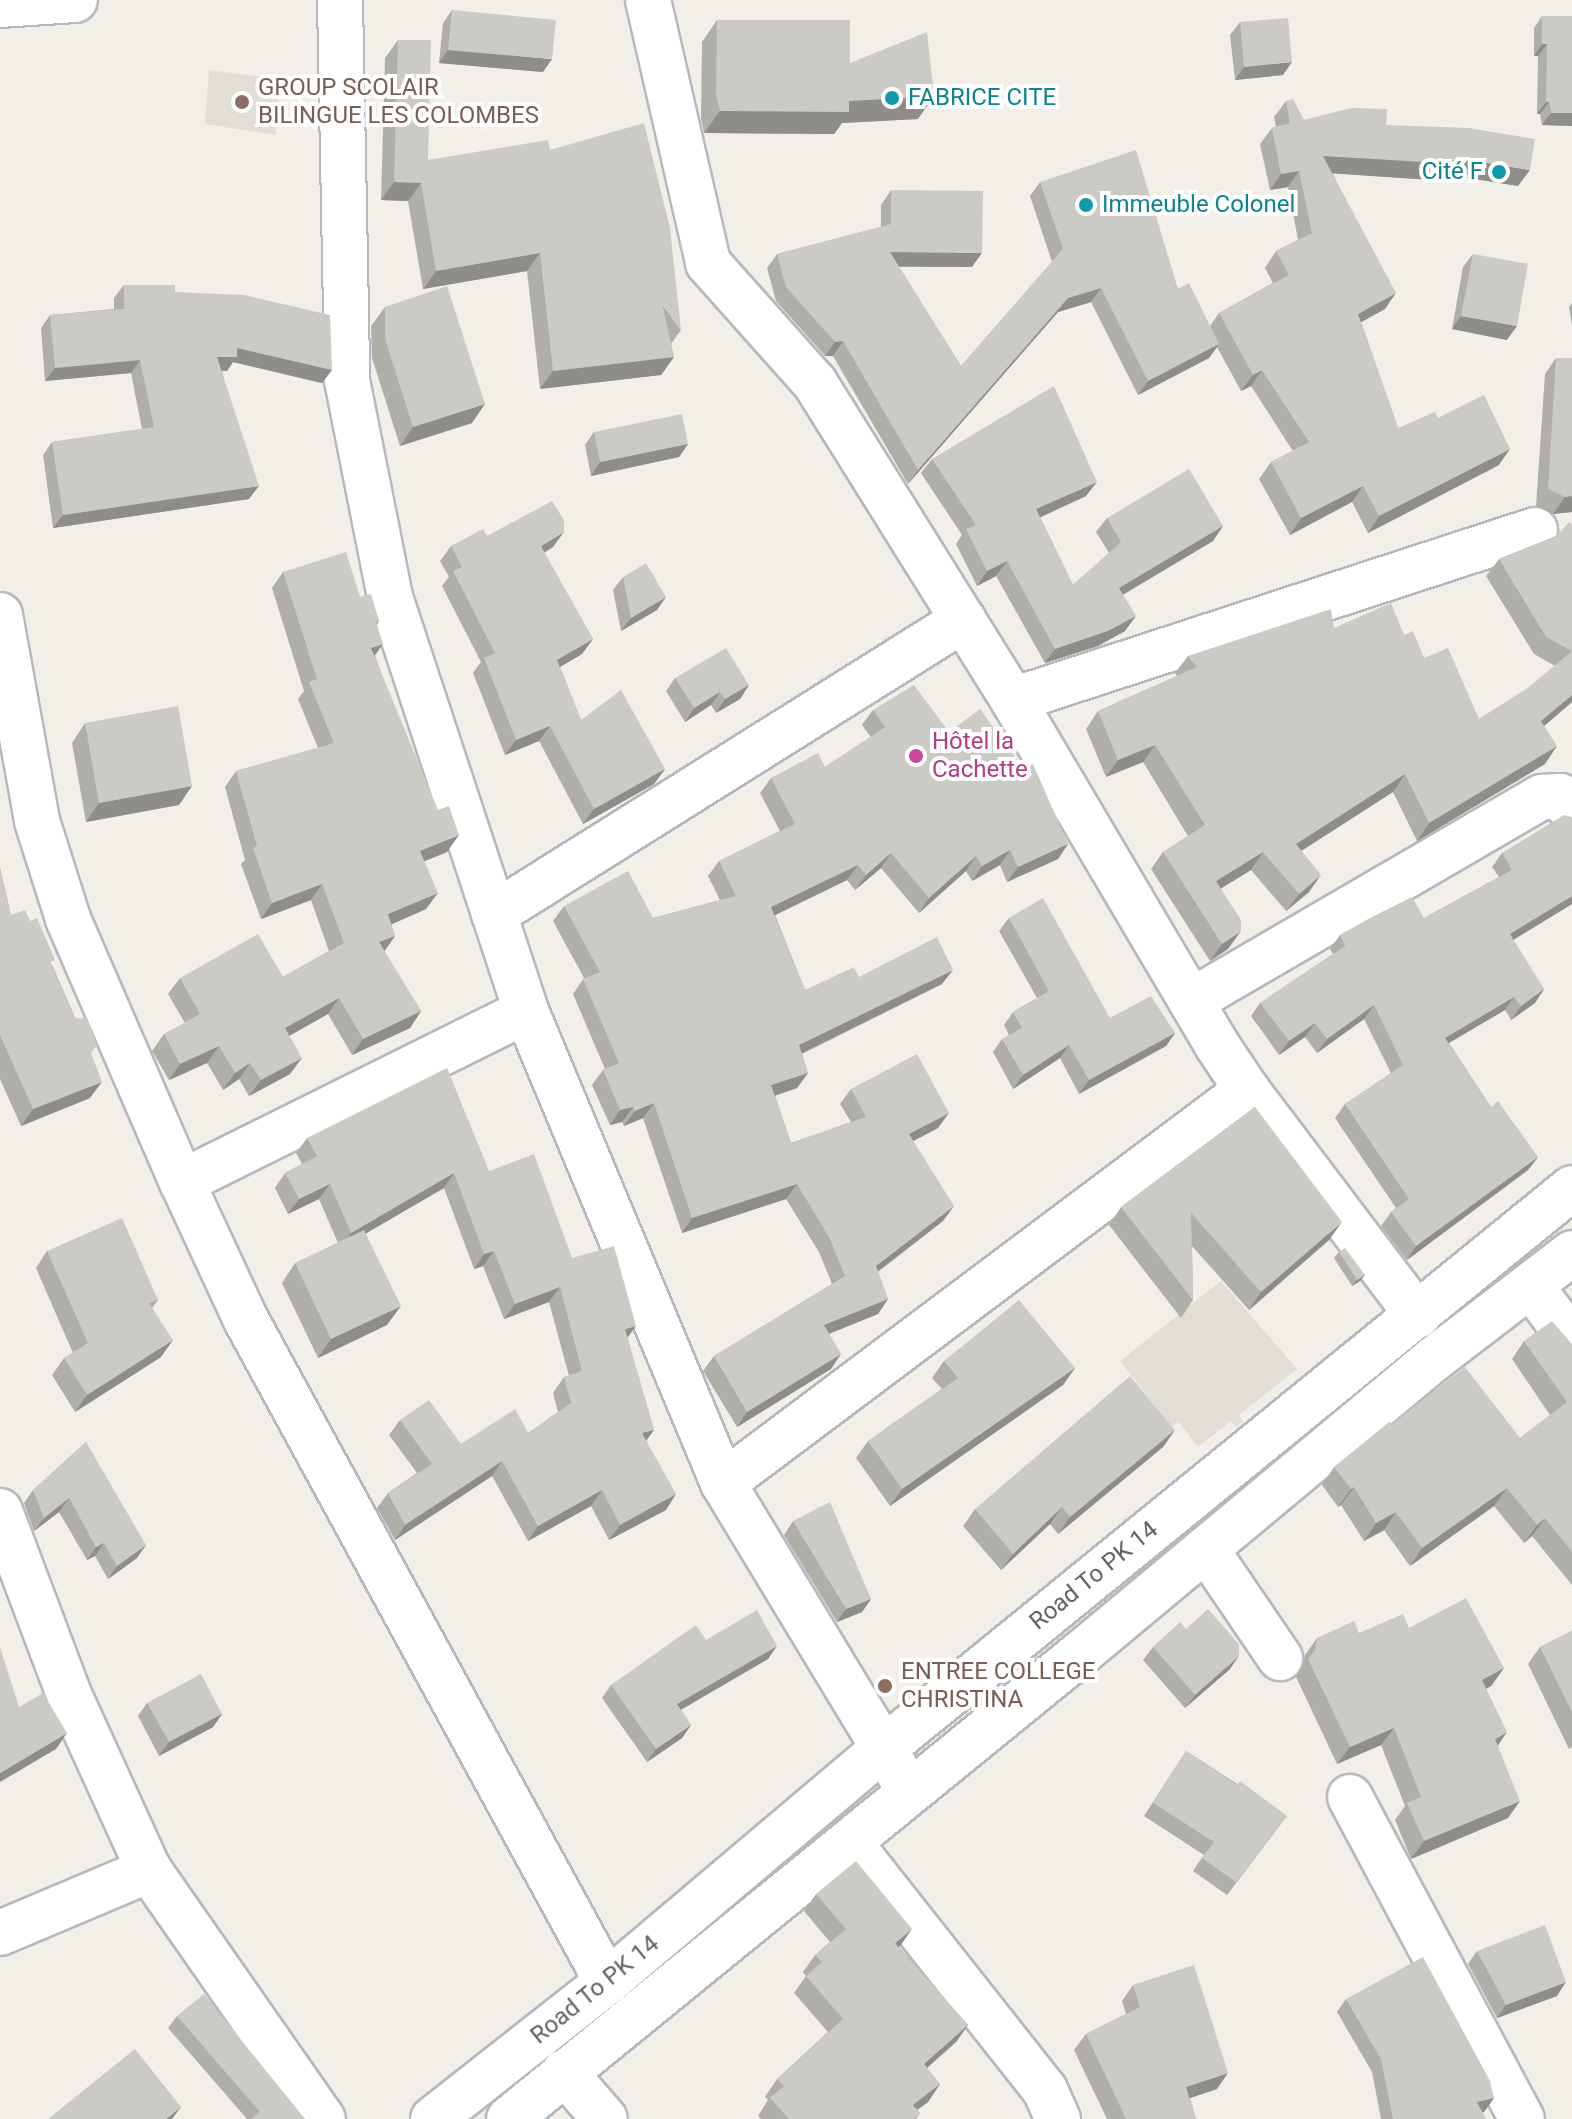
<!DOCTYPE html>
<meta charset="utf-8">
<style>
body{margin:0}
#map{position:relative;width:1572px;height:2119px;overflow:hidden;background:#f1efe8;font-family:Roboto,sans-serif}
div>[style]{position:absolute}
.education>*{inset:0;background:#e1ded6}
.roads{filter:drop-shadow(2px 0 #b5b8bc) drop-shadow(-2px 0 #b5b8bc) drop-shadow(0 2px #b5b8bc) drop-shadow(0 -2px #b5b8bc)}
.street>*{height:44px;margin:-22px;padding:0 22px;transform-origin:22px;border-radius:22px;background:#fff}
.secondary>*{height:44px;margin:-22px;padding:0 22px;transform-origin:22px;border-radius:22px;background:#fff}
.wall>*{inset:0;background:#afaea9}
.shaded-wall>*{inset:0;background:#8f8d8a}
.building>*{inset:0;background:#cccac5}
.dots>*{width:22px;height:22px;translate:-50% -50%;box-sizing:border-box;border:4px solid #fff;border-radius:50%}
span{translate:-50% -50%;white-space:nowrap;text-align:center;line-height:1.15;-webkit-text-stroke:8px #fff;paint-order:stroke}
.education-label{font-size:24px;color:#785e54}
.left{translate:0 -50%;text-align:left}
.culture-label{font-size:24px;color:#0d838f}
.right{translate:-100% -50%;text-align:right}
.hotel-label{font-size:24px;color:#b23c85}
.street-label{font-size:24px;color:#5f6368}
</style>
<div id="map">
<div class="education">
<div style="clip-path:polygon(209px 70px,279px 79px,276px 135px,205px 124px)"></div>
<div style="clip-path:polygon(1221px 1281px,1297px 1369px,1239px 1415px,1243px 1422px,1236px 1427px,1231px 1421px,1198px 1447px,1179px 1422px,1172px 1427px,1120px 1361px)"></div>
</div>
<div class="roads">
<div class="street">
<div style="left:340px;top:0;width:380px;rotate:88.9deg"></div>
<div style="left:347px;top:380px;width:221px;rotate:78.8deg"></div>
<div style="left:390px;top:597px;width:436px;rotate:71.8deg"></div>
<div style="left:526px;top:1011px;width:511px;rotate:67.35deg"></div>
<div style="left:723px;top:1483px;width:359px;rotate:58.8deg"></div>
<div style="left:648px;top:0;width:270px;rotate:77.1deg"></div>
<div style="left:708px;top:263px;width:161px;rotate:48.3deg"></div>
<div style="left:815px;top:383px;width:374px;rotate:58deg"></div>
<div style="left:1013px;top:700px;width:401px;rotate:59.4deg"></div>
<div style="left:1217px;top:1045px;width:54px;rotate:56.3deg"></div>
<div style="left:1247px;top:1090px;width:283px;rotate:52.9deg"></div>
<div style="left:0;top:615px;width:209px;rotate:79.8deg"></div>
<div style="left:37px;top:821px;width:103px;rotate:72.4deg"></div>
<div style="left:68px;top:919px;width:287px;rotate:66.6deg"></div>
<div style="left:182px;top:1182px;width:150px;rotate:65.1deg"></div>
<div style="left:245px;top:1318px;width:756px;rotate:61.4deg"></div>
<div style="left:1013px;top:700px;width:549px;rotate:-18.04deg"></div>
<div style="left:494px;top:914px;width:554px;rotate:-32.08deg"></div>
<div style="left:1191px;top:1001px;width:406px;rotate:-30.2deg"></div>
<div style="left:1542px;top:797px;width:18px;rotate:-3deg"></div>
<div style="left:1560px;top:796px;width:19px;rotate:51deg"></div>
<div style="left:182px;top:1182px;width:384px;rotate:-26.4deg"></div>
<div style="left:1531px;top:1286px;width:69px;rotate:53.3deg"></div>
<div style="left:723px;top:1483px;width:655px;rotate:-36.87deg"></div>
<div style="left:0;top:1511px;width:199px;rotate:69.4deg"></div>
<div style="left:70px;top:1697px;width:190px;rotate:65.5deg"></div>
<div style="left:149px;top:1870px;width:304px;rotate:55.1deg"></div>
<div style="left:1206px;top:1549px;width:132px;rotate:55.8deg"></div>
<div style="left:1350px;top:1797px;width:365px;rotate:61.9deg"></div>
<div style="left:849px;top:1842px;width:316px;rotate:51.7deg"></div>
<div style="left:1045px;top:2090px;width:32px;rotate:66deg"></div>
<div style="left:0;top:1933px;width:162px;rotate:-22.9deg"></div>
<div style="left:564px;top:2072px;width:62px;rotate:48.9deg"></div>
</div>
<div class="secondary">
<div style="left:0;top:5px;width:75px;rotate:-3.8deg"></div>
<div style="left:433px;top:2119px;width:221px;rotate:-38.2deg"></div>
<div style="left:607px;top:1982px;width:363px;rotate:-40.2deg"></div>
<div style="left:884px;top:1748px;width:887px;rotate:-39.14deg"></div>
<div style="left:509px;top:2119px;width:738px;rotate:-39.17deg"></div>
<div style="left:1081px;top:1653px;width:459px;rotate:-39.8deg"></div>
<div style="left:1434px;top:1359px;width:174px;rotate:-37.5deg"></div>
</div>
</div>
<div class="wall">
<div style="clip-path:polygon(452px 10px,543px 72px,439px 63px,443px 23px)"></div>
<div style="clip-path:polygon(1542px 16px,1572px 16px,1572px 126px,1542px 125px,1540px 114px,1537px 114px,1538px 56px,1534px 56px,1534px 28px)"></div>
<div style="clip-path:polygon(717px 20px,850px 63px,918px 119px,842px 123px,834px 134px,704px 133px,701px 118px,702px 42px)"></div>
<div style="clip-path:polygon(1240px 22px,1283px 75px,1235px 80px,1230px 35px)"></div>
<div style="clip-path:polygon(398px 40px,428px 160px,550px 150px,681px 330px,671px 344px,674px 357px,661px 375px,540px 389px,527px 271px,423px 289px,408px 201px,381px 200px,385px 58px)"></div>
<div style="clip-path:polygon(1286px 101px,1304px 120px,1386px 125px,1518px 186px,1450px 175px,1446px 181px,1333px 173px,1385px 309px,1361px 322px,1398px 428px,1438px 418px,1499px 465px,1368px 533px,1352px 502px,1290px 535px,1259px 479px,1271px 462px,1293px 451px,1251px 386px,1241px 391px,1217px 347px,1209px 358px,1138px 395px,1091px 302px,1058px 312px,908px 484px,833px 356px,825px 356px,776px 301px,767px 268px,777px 254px,881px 227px,881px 205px,891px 190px,972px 267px,899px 267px,961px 366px,1052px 262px,1030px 196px,1040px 182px,1178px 289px,1210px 326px,1219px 313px,1273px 283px,1265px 268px,1276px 251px,1298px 240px,1288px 187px,1270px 190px,1260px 144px,1272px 128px,1276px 127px,1274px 117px)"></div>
<div style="clip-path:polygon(1473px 254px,1507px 340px,1452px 329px,1463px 267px)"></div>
<div style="clip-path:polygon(124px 285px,175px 292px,332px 370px,322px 383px,233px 362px,227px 371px,222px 370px,249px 499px,53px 528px,43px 455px,52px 442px,142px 429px,131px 373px,45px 381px,41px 328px,50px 315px,114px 309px,114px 298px)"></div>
<div style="clip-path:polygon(1572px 303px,1572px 326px,1569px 307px)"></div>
<div style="clip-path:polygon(385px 307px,472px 423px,400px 446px,372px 358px,371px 326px)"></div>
<div style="clip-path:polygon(1556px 358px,1572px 512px,1553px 514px,1536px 506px,1545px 374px)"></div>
<div style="clip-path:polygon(594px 432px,688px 444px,679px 457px,591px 476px,585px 445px)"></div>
<div style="clip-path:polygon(932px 459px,1086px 496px,1040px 517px,1073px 585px,1109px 553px,1096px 532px,1107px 518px,1223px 526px,1213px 541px,1123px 595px,1125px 631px,1098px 646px,1045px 663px,996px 576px,977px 586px,956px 544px,962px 535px,921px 473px)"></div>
<div style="clip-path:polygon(1570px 522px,1572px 702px,1544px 726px,1545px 764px,1417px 841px,1393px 792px,1301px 851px,1309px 892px,1286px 911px,1251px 870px,1221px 888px,1228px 949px,1210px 961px,1151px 869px,1163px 852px,1188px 836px,1143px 762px,1106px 777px,1086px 729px,1098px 711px,1177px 676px,1175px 673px,1188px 656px,1334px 628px,1404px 635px,1479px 719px,1527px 689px,1555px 666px,1534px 654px,1486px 576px,1499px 559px,1556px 536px)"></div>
<div style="clip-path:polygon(487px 536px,553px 547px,544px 553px,593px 639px,582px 654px,560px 667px,581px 720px,665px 769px,654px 784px,583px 824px,539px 741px,505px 755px,473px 673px,481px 662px,442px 586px,449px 577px,440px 561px,451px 546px)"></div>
<div style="clip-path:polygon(283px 572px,360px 597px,379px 621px,377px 625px,375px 656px,447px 852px,424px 861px,426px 909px,391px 924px,395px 936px,384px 951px,421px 1011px,410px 1028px,352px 1055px,328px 1014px,289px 1036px,290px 1074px,249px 1096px,239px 1079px,223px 1090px,207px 1063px,169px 1080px,152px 1051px,164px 1034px,185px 1023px,168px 994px,180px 978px,283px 977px,329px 951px,311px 900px,261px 919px,241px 864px,245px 860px,225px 787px,236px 771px,318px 748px,298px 699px,304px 691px,272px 588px)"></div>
<div style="clip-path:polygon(623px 577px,657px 610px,621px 631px,613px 590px)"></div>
<div style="clip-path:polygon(675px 678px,749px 685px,740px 699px,716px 713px,711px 705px,685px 722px,666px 691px)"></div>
<div style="clip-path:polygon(873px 710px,949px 732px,1068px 844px,1058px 859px,1007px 882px,1000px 865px,972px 881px,966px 871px,919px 913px,881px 868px,855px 890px,847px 880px,775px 915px,805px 990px,859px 977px,942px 984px,802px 1054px,808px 1073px,797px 1088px,775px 1096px,791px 1143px,851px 1122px,840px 1104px,851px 1089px,938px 1128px,913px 1141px,943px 1221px,878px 1272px,888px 1299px,878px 1314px,829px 1334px,831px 1369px,737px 1427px,703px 1371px,714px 1356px,832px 1284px,819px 1252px,786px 1199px,682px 1233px,643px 1118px,624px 1126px,622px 1122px,610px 1125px,592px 1085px,603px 1070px,605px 1069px,573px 994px,584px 978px,553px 921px,564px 906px,653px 918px,720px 900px,708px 876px,719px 861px,780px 831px,760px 793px,771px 778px,825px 767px,871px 737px,862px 725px)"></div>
<div style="clip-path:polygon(85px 723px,179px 805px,86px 822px,72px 743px)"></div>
<div style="clip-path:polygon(1502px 853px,1572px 904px,1513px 940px,1544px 989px,1535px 1003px,1511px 1020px,1505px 1010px,1449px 1043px,1491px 1107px,1538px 1157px,1528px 1170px,1407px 1260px,1381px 1226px,1391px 1212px,1396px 1208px,1335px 1118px,1345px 1104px,1391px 1073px,1364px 1019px,1317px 1053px,1305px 1037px,1279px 1055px,1251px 1016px,1260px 1003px,1333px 954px,1330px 949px,1340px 935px,1424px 918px,1499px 877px,1492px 867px)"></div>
<div style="clip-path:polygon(0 868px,11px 915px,52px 965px,91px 1054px,90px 1098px,21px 1126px,0 1079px)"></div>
<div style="clip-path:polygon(1009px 918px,1110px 1018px,1175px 1033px,1166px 1046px,1079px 1094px,1060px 1058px,1013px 1089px,993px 1052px,1002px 1039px,1009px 1035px,1004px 1025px,1013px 1012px,1037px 998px,999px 931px)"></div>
<div style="clip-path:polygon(1255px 1107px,1329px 1240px,1249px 1310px,1192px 1246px,1193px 1300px,1181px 1318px,1109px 1225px,1121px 1207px)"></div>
<div style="clip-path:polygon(307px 1138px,489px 1171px,572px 1258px,627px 1337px,654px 1430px,646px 1440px,666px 1510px,609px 1540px,591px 1506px,528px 1541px,492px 1476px,395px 1540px,377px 1508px,388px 1493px,417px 1473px,389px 1435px,400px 1420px,461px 1444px,528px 1433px,558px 1412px,553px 1393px,564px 1377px,569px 1376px,549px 1302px,504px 1319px,483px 1266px,474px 1269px,444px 1188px,366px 1233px,387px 1325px,318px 1358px,282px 1283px,295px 1263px,338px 1243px,319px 1199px,288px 1214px,275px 1188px,285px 1173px,302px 1164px,296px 1153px)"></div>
<div style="clip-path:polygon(47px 1251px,158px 1300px,152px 1308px,161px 1357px,75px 1412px,52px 1375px,64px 1358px,73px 1353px,36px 1268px)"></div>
<div style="clip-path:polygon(1339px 1252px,1365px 1275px,1360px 1281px,1352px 1286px,1334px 1258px)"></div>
<div style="clip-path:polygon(1524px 1341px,1572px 1344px,1572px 1585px,1532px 1536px,1524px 1543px,1494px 1506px,1410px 1566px,1384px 1530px,1364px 1541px,1341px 1505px,1338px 1507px,1322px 1485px,1334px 1467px,1392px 1424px,1520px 1438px,1550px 1415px,1512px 1359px)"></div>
<div style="clip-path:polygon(944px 1361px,1075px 1368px,1063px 1385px,890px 1506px,856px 1458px,868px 1441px,942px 1389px,932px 1378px)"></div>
<div style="clip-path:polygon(1175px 1430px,1163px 1447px,1058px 1534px,1050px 1524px,1001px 1570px,963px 1526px,975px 1509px)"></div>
<div style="clip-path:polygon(86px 1442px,137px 1558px,108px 1579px,95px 1556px,87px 1560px,59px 1512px,34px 1531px,24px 1503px,33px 1490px)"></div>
<div style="clip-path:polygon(793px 1521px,871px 1599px,862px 1612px,837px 1622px,784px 1535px)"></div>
<div style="clip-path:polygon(1409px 1628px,1504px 1668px,1491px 1686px,1486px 1689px,1498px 1746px,1508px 1818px,1411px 1859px,1395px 1820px,1405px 1806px,1381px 1745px,1337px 1764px,1296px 1677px,1303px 1666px,1305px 1655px,1317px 1638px)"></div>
<div style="clip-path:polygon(1572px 1631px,1572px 1747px,1569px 1749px,1528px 1664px,1540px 1647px)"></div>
<div style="clip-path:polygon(706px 1640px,768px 1659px,681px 1710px,691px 1725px,682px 1738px,647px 1762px,602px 1698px,611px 1685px)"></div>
<div style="clip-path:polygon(1153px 1647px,1230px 1669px,1185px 1708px,1143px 1660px)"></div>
<div style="clip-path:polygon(147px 1703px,222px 1714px,213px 1727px,159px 1756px,138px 1716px)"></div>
<div style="clip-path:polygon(1186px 1751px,1287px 1816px,1227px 1895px,1193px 1871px,1204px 1855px,1144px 1816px)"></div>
<div style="clip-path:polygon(816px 1894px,899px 1947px,968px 2025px,956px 2042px,927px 2068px,940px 2084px,928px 2102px,917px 2110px,920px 2113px,916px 2119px,761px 2119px,758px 2116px,768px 2100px,765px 2097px,777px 2079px,828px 2032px,794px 1993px,806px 1976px,803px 1972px,815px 1955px,830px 1942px,804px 1911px)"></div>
<div style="clip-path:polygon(1477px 1951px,1557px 1996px,1497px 2018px,1468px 1964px)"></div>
<div style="clip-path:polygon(1133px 1985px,1217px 2089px,1190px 2098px,1196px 2119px,1107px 2119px,1074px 2050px,1086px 2034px,1126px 2014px,1122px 2001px)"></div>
<div style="clip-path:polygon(1346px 1999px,1494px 2098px,1484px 2112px,1482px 2112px,1486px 2119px,1381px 2119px,1372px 2072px,1337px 2012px)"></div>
<div style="clip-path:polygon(177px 2016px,305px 2119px,247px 2119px,168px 2028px)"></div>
</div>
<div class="shaded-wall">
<div style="clip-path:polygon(1542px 44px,1547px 44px,1538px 56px,1534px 56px)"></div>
<div style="clip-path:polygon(448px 50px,552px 59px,543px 72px,439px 63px)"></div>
<div style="clip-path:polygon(1292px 62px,1283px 75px,1235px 80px,1244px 67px)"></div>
<div style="clip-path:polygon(934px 96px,918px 119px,842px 123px,834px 134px,704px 133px,720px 111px,849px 101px)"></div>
<div style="clip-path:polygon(1546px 102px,1549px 102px,1540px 114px,1537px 114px)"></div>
<div style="clip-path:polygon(1551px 113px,1572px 113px,1572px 126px,1542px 125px)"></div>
<div style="clip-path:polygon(1323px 156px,1457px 158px,1530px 170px,1518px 186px,1450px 175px,1446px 181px,1312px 172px)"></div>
<div style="clip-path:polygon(1299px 171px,1288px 187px,1270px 190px,1281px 174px)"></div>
<div style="clip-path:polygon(394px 182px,421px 183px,408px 201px,381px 200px)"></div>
<div style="clip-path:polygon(890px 252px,982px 253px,972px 267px,880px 266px)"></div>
<div style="clip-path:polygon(540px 253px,527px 271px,423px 289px,436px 271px)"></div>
<div style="clip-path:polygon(1101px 288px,1091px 302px,1058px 312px,908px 484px,918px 470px,1068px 298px)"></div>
<div style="clip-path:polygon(1396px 293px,1385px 309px,1347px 330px,1358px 314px)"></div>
<div style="clip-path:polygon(1461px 316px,1517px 326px,1507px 340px,1452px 329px)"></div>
<div style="clip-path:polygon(843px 341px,833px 356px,825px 356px,835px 342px)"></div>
<div style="clip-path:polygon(1219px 344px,1209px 358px,1138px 395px,1148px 381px)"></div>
<div style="clip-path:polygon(237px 348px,332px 370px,322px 383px,233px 362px,227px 371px,208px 370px,217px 357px)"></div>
<div style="clip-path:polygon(674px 357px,661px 375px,540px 389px,553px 371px)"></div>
<div style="clip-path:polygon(140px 360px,131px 373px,45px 381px,55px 368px)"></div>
<div style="clip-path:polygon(1262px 370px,1251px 386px,1241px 391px,1253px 375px)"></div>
<div style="clip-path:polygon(485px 404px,472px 423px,400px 446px,413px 427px)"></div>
<div style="clip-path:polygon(688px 444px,679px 457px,591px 476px,600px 462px)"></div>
<div style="clip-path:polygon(1510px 449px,1499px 465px,1368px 533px,1379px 516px)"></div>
<div style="clip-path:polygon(1097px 482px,1086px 496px,1026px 524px,1036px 509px)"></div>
<div style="clip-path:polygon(259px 486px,249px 499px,53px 528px,63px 515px)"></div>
<div style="clip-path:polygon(1363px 486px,1352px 502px,1290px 535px,1301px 518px)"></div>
<div style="clip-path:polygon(1572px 496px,1572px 512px,1553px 514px,1565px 497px)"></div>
<div style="clip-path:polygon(1223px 526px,1213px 541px,1108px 603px,1119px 588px)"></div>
<div style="clip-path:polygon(564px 532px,553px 547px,530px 561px,541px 546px)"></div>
<div style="clip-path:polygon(1007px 561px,996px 576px,977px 586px,987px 571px)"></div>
<div style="clip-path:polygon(666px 597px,657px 610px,621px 631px,631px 618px)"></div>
<div style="clip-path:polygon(1136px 616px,1125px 631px,1098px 646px,1045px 663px,1055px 649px)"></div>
<div style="clip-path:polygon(593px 639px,582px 654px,546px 675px,557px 660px)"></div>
<div style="clip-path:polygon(383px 644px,371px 661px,371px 648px)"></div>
<div style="clip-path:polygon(749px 685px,740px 699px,716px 713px,725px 699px)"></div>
<div style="clip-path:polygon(720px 692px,711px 705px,685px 722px,694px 708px)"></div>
<div style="clip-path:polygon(1572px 695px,1572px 702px,1529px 739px,1541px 721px)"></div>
<div style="clip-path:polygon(550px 726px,539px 741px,505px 755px,516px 740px)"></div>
<div style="clip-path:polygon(1155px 745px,1143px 762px,1106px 777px,1118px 760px)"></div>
<div style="clip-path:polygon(1557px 746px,1545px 764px,1417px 841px,1429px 823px)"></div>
<div style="clip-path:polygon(665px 769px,654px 784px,583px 824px,594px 809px)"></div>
<div style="clip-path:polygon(1405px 774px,1393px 792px,1284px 862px,1296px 844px)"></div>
<div style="clip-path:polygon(192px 786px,179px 805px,86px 822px,99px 803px)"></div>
<div style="clip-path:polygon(459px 835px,447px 852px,408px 868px,420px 851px)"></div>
<div style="clip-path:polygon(1068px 844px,1058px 859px,1007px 882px,1018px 867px)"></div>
<div style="clip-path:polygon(1010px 850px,1000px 865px,972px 881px,982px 866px)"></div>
<div style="clip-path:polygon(1263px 852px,1251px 870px,1204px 899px,1216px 881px)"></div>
<div style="clip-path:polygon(891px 853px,881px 868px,855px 890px,866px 875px)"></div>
<div style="clip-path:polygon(976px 856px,966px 871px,919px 913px,929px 898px)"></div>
<div style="clip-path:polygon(858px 865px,847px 880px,761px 922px,771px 907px)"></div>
<div style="clip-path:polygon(1321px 875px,1309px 892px,1286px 911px,1299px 894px)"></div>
<div style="clip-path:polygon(322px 884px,311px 900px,261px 919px,272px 903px)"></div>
<div style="clip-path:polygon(438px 893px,426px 909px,377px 931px,388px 914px)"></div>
<div style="clip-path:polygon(1572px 896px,1572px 904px,1500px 948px,1510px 934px)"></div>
<div style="clip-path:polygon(1241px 931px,1228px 949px,1210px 961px,1222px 944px)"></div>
<div style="clip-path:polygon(395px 936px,384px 952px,379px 942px)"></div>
<div style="clip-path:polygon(953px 970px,942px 984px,788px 1060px,799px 1045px)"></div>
<div style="clip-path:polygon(1544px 989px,1535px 1003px,1511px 1020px,1521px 1006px)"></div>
<div style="clip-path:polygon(1514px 997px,1505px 1010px,1435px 1051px,1445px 1038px)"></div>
<div style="clip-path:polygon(339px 998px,328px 1014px,273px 1045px,285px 1028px)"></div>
<div style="clip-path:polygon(1374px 1005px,1364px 1019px,1317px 1053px,1327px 1039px)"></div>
<div style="clip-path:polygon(421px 1011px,410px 1028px,352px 1055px,363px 1039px)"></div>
<div style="clip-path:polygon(1315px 1023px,1305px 1037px,1279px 1055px,1289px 1041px)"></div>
<div style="clip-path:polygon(1175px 1033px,1166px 1046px,1079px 1094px,1089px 1080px)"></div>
<div style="clip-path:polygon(1069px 1045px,1060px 1058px,1013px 1089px,1023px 1075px)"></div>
<div style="clip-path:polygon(219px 1046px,207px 1063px,169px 1080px,180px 1064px)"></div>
<div style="clip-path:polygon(302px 1058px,290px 1074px,249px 1096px,261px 1080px)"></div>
<div style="clip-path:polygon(250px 1063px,239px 1079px,223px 1090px,235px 1073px)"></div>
<div style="clip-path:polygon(808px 1073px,797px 1088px,761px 1100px,771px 1085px)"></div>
<div style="clip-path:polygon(102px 1082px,90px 1098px,21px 1126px,33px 1109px)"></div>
<div style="clip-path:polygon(654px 1103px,643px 1118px,624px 1126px,635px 1111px)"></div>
<div style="clip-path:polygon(633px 1107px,622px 1122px,610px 1125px,620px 1110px)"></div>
<div style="clip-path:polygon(949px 1113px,938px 1128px,898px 1149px,909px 1134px)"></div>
<div style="clip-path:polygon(1538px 1157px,1528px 1170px,1407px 1260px,1416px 1246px)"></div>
<div style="clip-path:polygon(454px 1173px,444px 1188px,341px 1248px,351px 1233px)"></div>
<div style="clip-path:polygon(330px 1184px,319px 1199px,288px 1214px,299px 1199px)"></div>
<div style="clip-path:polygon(797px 1184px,786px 1199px,682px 1233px,692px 1218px)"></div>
<div style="clip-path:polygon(954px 1206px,943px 1221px,865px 1281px,876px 1266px)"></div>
<div style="clip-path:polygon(1342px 1222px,1329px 1240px,1249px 1310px,1261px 1292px)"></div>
<div style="clip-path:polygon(494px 1251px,483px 1266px,474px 1269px,484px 1254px)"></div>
<div style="clip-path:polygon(1365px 1275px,1360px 1281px,1352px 1286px,1357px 1280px)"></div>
<div style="clip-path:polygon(560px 1287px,549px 1302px,504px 1319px,515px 1304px)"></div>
<div style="clip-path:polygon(888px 1299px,878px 1314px,813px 1340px,824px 1325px)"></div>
<div style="clip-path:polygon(401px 1306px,387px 1325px,318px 1358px,331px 1339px)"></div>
<div style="clip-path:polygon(636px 1326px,625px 1341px,625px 1329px)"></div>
<div style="clip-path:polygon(173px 1340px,161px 1357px,75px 1412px,87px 1395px)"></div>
<div style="clip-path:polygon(841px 1354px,831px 1369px,737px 1427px,747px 1412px)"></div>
<div style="clip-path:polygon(1075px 1368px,1063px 1385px,890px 1506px,902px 1489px)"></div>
<div style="clip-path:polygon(654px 1430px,643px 1445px,642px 1433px)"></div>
<div style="clip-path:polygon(1175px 1430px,1163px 1447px,1058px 1534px,1070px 1517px)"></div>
<div style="clip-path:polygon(502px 1461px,492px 1476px,395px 1540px,405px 1525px)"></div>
<div style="clip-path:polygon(1354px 1487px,1341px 1505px,1338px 1507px,1351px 1489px)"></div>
<div style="clip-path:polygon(1507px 1488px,1494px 1506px,1410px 1566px,1422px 1548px)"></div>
<div style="clip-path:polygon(602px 1490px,591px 1506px,528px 1541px,538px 1526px)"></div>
<div style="clip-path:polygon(676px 1494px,666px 1510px,609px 1540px,620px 1525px)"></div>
<div style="clip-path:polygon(69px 1498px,59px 1512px,34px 1531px,44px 1518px)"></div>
<div style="clip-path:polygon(1062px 1507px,1050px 1524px,1001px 1570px,1013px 1554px)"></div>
<div style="clip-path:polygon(1396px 1512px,1384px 1530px,1364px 1541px,1376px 1523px)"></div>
<div style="clip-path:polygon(1545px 1518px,1532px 1536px,1524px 1543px,1537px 1525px)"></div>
<div style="clip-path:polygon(104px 1543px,95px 1556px,87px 1560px,96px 1547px)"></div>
<div style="clip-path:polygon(146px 1545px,137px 1558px,108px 1579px,117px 1566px)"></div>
<div style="clip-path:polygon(871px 1599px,862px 1612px,837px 1622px,846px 1609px)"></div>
<div style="clip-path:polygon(777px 1646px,768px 1659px,668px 1717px,677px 1704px)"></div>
<div style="clip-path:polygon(1239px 1656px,1230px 1669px,1185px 1708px,1195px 1695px)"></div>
<div style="clip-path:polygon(1504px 1668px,1491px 1686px,1469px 1698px,1482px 1680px)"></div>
<div style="clip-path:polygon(222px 1714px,213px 1727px,159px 1756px,169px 1742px)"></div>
<div style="clip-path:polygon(691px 1725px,682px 1738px,647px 1762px,656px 1749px)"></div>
<div style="clip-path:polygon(1394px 1728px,1381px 1745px,1337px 1764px,1350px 1747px)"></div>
<div style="clip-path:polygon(1507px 1732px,1495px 1750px,1495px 1739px)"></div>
<div style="clip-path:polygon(67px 1733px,56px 1749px,0 1782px,0 1773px)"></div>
<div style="clip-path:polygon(1520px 1801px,1508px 1818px,1411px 1859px,1424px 1841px)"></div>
<div style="clip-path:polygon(912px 1929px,900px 1946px,883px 1960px,895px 1943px)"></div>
<div style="clip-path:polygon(1566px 1982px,1557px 1996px,1497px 2018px,1506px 2005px)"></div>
<div style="clip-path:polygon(968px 2025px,956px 2042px,912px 2081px,924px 2064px)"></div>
<div style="clip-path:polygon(1228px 2073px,1217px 2089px,1175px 2103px,1186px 2087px)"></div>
<div style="clip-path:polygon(940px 2084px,928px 2102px,905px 2119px,913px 2105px)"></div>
<div style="clip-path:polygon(1494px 2098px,1484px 2112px,1468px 2115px,1477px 2102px)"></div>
<div style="clip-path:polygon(181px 2107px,172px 2119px,166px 2119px)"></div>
</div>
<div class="building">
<div style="clip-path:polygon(452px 10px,556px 20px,552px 59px,448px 50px)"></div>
<div style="clip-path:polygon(1542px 16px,1572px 16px,1572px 113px,1551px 113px,1549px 102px,1546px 102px,1547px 44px,1542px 44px)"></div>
<div style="clip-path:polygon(1288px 18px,1292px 62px,1244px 67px,1240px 22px)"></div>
<div style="clip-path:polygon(717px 20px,850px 20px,850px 63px,927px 32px,934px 96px,849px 101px,849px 112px,720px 111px,716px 96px)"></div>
<div style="clip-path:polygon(398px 40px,431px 40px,428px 160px,548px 140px,550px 150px,644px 123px,670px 228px,681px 330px,662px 303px,674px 357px,553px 371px,540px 253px,436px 271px,421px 183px,394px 182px)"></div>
<div style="clip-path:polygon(1293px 99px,1304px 120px,1351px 108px,1387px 109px,1386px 125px,1469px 128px,1535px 139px,1530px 170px,1457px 158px,1457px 164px,1323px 156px,1396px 293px,1358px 314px,1398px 428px,1435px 412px,1438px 418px,1484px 395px,1510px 449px,1379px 516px,1363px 486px,1301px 518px,1271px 462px,1309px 442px,1262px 370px,1253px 375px,1219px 313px,1289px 275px,1276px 251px,1312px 233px,1299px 171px,1281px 174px,1272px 128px,1290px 123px,1286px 101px)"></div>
<div style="clip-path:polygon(1136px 150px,1178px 289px,1189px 283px,1219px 344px,1148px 381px,1101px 288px,1068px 298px,918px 470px,843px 341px,835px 342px,786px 287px,777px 254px,891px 224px,891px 190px,983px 191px,982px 253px,890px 252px,961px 366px,1063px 249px,1040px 182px)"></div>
<div style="clip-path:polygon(1473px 254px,1528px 264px,1517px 326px,1461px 316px)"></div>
<div style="clip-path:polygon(124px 285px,175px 285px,175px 292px,244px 295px,330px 315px,332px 370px,237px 348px,237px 357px,217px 357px,259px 486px,63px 515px,52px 442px,154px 427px,140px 360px,55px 368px,50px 315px,124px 309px)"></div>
<div style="clip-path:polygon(447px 286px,485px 404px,413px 427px,385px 339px,385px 307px)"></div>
<div style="clip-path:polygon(1556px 358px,1572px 358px,1572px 496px,1565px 497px,1548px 489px)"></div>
<div style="clip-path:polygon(1054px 386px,1097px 482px,1036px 509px,1073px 585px,1121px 542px,1107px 518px,1189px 469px,1223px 526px,1119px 588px,1136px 616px,1108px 631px,1055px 649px,1007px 561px,987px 571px,966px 529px,976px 525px,932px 459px)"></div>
<div style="clip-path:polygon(682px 414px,688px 444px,600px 462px,594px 432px)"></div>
<div style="clip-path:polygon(552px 501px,564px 520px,564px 532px,541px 546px,593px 639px,557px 660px,581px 720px,621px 690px,665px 769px,594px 809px,550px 726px,516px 740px,484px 658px,495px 653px,453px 571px,462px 567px,451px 546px,483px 529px,487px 536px)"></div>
<div style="clip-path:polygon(1570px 522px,1572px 526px,1572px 651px,1546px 637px,1499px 559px,1556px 536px)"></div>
<div style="clip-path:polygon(346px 552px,360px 597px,371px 594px,379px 621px,376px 622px,383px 644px,371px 648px,438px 810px,449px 806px,459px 835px,420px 851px,438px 893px,388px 914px,395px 936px,379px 942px,421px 1011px,363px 1039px,339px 998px,285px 1028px,302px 1058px,261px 1080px,250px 1063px,235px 1073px,219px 1046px,180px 1064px,164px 1034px,200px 1014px,180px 978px,258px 934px,283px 977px,344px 943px,322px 884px,272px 903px,253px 848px,257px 846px,236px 771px,334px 743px,309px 682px,317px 679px,283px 572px)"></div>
<div style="clip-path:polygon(646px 563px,666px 597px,631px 618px,623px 577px)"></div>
<div style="clip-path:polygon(1391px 603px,1404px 635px,1413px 631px,1424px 658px,1448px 648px,1479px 719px,1527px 689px,1572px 651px,1572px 695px,1541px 721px,1557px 746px,1429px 823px,1405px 774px,1296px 844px,1321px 875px,1299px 894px,1263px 852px,1216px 881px,1241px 920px,1241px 931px,1222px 944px,1163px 852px,1205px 825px,1155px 745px,1118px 760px,1098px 711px,1197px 667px,1188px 656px,1331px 609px,1334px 628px)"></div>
<div style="clip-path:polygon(726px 648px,749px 685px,725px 699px,720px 692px,694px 708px,675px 678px)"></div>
<div style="clip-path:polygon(914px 685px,949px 732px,980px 709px,1023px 768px,1033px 764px,1068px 844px,1018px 867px,1010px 850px,982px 866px,976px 856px,929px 898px,891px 853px,866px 875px,858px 865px,771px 907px,805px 990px,854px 967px,859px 977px,937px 937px,953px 970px,799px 1045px,808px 1073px,771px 1085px,791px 1143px,866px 1117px,851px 1089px,917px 1054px,949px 1113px,909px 1134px,954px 1206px,876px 1266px,888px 1299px,824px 1325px,841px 1354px,747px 1412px,714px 1356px,845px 1276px,829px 1237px,797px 1184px,692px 1218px,654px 1103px,635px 1111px,633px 1107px,620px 1110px,603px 1070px,619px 1063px,583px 979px,600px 972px,564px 906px,628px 871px,653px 918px,736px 896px,719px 861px,795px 824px,771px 778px,818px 753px,825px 767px,885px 727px,873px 710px)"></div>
<div style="clip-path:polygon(178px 706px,192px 786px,99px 803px,85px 723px)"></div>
<div style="clip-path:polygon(1564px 815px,1572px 817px,1572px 896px,1510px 934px,1544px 989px,1521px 1006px,1514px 997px,1445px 1038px,1491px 1107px,1498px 1101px,1538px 1157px,1416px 1246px,1391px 1212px,1409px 1199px,1345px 1104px,1403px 1065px,1374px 1005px,1327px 1039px,1315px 1023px,1289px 1041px,1260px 1003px,1345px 946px,1340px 935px,1370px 918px,1412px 897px,1424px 918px,1512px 870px,1502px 853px)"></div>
<div style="clip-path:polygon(0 868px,11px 915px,25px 910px,30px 921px,37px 918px,55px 960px,50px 962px,75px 1018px,87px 1019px,97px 1045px,91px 1053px,102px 1082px,33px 1109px,0 1035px)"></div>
<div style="clip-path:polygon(1043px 898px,1110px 1018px,1151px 996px,1175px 1033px,1089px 1080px,1069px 1045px,1023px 1075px,1002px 1039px,1022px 1028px,1013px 1012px,1049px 991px,1009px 918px)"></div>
<div style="clip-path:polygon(447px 1068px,489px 1171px,534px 1154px,572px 1258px,614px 1246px,636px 1326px,625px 1329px,654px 1430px,642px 1433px,676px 1494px,620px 1525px,602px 1490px,538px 1526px,502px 1461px,405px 1525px,388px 1493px,432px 1464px,400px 1420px,429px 1400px,461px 1444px,515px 1409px,528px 1433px,571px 1403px,564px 1377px,582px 1371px,560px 1287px,515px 1304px,494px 1251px,484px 1254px,454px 1173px,351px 1233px,330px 1184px,299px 1199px,285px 1173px,317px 1156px,307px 1138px)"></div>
<div style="clip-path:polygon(1255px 1107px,1342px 1222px,1261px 1292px,1191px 1213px,1193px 1300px,1121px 1207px)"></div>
<div style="clip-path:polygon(122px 1218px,158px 1300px,149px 1303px,173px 1340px,87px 1395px,64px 1358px,88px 1343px,47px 1251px)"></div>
<div style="clip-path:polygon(364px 1230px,401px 1306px,331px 1339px,295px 1263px)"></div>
<div style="clip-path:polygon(1345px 1248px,1365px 1275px,1357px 1280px,1339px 1252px)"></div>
<div style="clip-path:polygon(1019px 1300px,1075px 1368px,902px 1489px,868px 1441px,958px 1378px,944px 1361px)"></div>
<div style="clip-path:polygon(1552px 1321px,1572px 1344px,1572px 1552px,1545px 1518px,1537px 1525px,1507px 1488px,1422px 1548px,1396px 1512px,1376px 1523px,1354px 1487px,1351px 1489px,1334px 1467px,1389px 1422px,1392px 1424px,1465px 1367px,1520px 1438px,1567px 1402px,1524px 1341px)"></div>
<div style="clip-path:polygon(1130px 1376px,1175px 1430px,1070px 1517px,1062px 1507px,1013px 1554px,975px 1509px)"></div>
<div style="clip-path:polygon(86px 1442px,146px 1545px,117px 1566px,104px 1543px,96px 1547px,69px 1498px,44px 1518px,33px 1490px)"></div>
<div style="clip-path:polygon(830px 1502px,871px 1599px,846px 1609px,793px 1521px)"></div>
<div style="clip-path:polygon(1466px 1598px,1504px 1668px,1482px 1680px,1507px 1732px,1495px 1739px,1520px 1801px,1424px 1841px,1407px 1803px,1421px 1797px,1394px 1728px,1350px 1747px,1308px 1659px,1315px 1650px,1317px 1638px,1354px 1621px,1359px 1633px,1403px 1614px,1409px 1628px)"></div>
<div style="clip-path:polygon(1208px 1609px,1239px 1644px,1239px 1656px,1195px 1695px,1153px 1647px,1180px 1622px,1186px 1629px)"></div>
<div style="clip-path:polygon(757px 1610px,777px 1646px,677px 1704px,691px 1725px,656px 1749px,611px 1685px,696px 1625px,706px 1640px)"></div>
<div style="clip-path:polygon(1572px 1631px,1572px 1712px,1540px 1647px)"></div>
<div style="clip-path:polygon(0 1647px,19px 1707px,43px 1693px,67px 1733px,0 1773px)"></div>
<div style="clip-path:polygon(201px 1674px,222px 1714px,169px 1742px,147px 1703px)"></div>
<div style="clip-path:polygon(1186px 1751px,1237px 1785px,1240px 1781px,1287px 1816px,1236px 1882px,1202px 1858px,1214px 1842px,1153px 1803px)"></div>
<div style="clip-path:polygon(856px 1861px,912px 1929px,895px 1943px,968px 2025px,924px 2064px,940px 2084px,913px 2105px,920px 2113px,914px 2119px,789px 2119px,770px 2098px,784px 2086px,777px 2079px,843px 2019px,806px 1976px,822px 1962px,815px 1955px,846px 1929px,816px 1894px)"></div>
<div style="clip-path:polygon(1545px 1925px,1566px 1982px,1506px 2005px,1477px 1951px)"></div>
<div style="clip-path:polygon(1423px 1957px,1490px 2081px,1494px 2098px,1477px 2102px,1486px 2119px,1393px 2119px,1381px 2059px,1346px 1999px)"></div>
<div style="clip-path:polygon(1194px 1965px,1228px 2073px,1186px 2087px,1196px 2119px,1126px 2119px,1086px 2034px,1140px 2007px,1133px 1985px)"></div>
<div style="clip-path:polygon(204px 1994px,305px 2119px,251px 2119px,260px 2112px,177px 2016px)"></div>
<div style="clip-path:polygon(135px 2049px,181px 2107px,166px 2119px,48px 2119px)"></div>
</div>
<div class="dots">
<div style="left:892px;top:98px;background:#0f9aa8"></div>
<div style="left:242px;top:102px;background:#8d6e63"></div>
<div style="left:1499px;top:172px;background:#0f9aa8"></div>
<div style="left:1086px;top:205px;background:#0f9aa8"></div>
<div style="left:916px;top:756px;background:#d1479c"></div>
<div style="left:885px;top:1686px;background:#8d6e63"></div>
</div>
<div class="education-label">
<span class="left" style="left:258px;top:102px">GROUP SCOLAIR<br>BILINGUE LES COLOMBES</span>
<span class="left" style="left:901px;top:1686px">ENTREE COLLEGE<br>CHRISTINA</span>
</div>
<div class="culture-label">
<span class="left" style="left:908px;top:98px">FABRICE CITE</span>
<span class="right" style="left:1483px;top:172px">Cité F</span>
<span class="left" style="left:1102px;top:205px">Immeuble Colonel</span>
</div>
<div class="hotel-label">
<span class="left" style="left:932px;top:756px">Hôtel la<br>Cachette</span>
</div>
<div class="street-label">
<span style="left:1094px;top:1576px;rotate:-39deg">Road To PK 14</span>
<span style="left:595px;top:1990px;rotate:-39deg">Road To PK 14</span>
</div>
</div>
